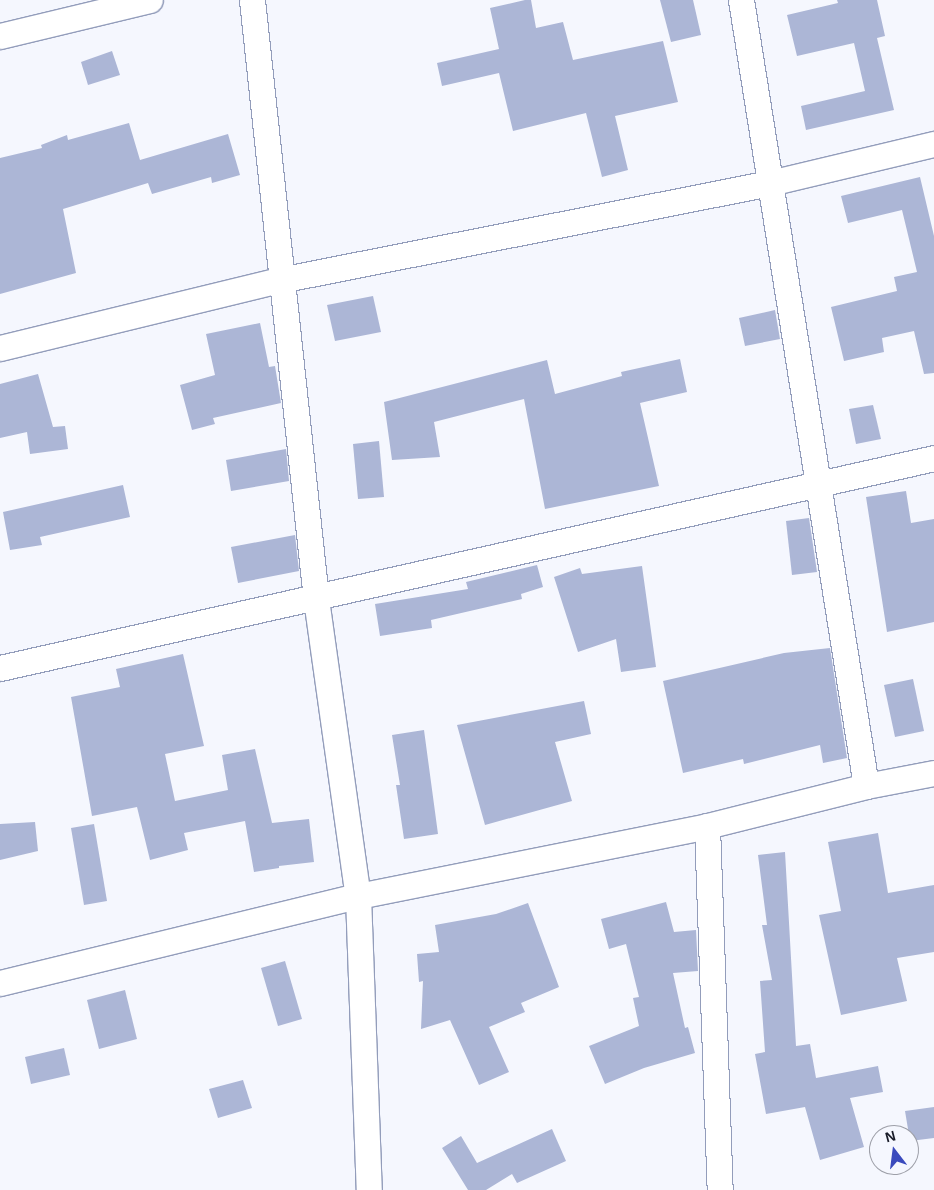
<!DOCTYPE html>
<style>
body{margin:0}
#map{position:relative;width:934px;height:1190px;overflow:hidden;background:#f5f7fe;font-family:Arial,sans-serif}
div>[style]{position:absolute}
.building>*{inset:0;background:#acb6d6}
.roads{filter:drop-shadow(1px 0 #939dbb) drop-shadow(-1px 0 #939dbb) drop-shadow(0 1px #939dbb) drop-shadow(0 -1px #939dbb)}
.minor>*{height:25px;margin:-12.5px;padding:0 12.5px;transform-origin:12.5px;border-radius:12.5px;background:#fff}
span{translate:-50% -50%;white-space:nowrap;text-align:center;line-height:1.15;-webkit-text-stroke:4px #f5f7fe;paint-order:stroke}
.north{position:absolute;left:869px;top:1125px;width:50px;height:50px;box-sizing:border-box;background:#f5f7fe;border:1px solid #9d9fa8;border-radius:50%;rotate:345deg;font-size:14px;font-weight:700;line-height:20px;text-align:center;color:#181b27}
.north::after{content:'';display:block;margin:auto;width:18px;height:22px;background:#3a4abd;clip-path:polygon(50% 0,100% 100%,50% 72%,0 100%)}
</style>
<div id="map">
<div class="building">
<div style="clip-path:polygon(525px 0,531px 0,536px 28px,563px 22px,573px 60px,663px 41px,678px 102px,615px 116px,628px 170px,602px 177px,586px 113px,513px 131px,499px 73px,442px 86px,437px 63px,499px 49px,490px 8px)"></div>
<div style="clip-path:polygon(660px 0,693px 0,701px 35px,671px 42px)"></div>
<div style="clip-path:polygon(837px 0,877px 0,885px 36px,877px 38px,894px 110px,806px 130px,801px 106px,865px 91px,854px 43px,797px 56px,787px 15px,838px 3px)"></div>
<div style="clip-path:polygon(112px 51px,120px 75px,88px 85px,81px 62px)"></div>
<div style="clip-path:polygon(129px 123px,140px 160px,228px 134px,240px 175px,212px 183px,211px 177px,152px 194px,148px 183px,63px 209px,76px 273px,0 294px,0 158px,42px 148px,41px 145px,67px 135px,68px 140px)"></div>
<div style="clip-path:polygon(920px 177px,934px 236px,934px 373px,924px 374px,914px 331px,882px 338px,884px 352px,844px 361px,831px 307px,897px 291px,894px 277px,917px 272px,902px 210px,848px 223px,841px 196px)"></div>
<div style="clip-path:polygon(373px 296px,381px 332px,335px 341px,327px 305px)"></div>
<div style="clip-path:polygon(775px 310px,780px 339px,745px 346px,739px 318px)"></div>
<div style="clip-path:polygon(260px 323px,269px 367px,275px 366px,281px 403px,213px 418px,215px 424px,192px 430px,180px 385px,215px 375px,206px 334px)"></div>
<div style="clip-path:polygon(680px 359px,687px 392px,640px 403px,659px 486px,545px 509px,524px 399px,434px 422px,440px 457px,392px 460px,384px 402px,547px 360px,555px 394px,622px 376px,621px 372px)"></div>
<div style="clip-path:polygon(38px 374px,53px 427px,65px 426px,68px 449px,30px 454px,27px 432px,0 438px,0 384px)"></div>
<div style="clip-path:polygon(873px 405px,881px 439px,856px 444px,849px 409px)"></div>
<div style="clip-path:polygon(379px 441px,384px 497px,358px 499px,353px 444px)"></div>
<div style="clip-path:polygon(286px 449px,289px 481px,231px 491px,226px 460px)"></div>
<div style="clip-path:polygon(123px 485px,130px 517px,40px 537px,42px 545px,10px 550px,3px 512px)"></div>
<div style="clip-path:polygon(906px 491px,911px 523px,934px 519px,934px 622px,887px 632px,866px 497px)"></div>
<div style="clip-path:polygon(809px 518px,817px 572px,792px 575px,786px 521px)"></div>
<div style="clip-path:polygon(295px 535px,299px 571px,238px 583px,231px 547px)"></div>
<div style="clip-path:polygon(537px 565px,543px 587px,521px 594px,522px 599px,431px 620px,432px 628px,380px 636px,375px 604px,468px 589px,466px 582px)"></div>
<div style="clip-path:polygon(642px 566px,656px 667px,621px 672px,616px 639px,578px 652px,554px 577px,580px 568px,582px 574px)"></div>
<div style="clip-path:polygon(830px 648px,847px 758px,823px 763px,820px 745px,744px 764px,743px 759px,683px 773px,663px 681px,784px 653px)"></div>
<div style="clip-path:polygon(183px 654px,204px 746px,165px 754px,175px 801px,228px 790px,222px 755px,255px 749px,272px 823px,309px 819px,314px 862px,279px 866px,279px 868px,254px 872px,245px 821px,184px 833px,188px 850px,150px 860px,137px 807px,92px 816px,71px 697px,120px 687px,116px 669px)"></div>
<div style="clip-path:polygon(913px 679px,924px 731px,895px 737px,884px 685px)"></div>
<div style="clip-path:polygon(584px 701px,591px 734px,555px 742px,572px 801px,485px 825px,457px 725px)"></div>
<div style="clip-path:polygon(424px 730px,438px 834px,404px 839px,396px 785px,400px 785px,392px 735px)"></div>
<div style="clip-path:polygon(35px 822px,38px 851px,0 860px,0 824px)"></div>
<div style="clip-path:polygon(94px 824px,107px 901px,84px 905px,71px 828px)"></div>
<div style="clip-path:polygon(878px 833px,888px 893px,934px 885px,934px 952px,897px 958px,907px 1001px,841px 1015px,819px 915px,841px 911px,828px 842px)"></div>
<div style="clip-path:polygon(785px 852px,796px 1046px,810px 1044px,816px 1078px,878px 1066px,883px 1092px,850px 1098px,864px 1147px,820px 1160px,805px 1107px,766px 1114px,755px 1054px,765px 1052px,760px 981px,772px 980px,762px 925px,767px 925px,758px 855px)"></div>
<div style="clip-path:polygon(666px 902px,674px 932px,696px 930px,698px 971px,673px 973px,685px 1028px,688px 1027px,695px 1053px,644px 1068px,605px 1084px,589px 1046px,639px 1026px,633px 998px,639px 997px,626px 944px,609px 949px,601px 919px)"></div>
<div style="clip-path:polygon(528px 903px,559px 987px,521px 1003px,525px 1012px,489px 1027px,509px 1072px,479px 1085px,450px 1020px,421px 1029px,423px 981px,419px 982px,417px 954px,439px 952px,435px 925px,496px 914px)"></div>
<div style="clip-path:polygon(285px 961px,302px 1019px,278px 1026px,261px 968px)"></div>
<div style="clip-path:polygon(125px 990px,137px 1039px,99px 1049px,87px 1000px)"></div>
<div style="clip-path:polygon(64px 1048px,70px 1075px,31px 1084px,25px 1057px)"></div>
<div style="clip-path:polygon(243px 1080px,252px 1108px,218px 1118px,209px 1089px)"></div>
<div style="clip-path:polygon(934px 1107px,934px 1138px,910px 1141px,905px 1111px)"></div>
<div style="clip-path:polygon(552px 1129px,566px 1161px,517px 1183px,512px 1174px,486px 1190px,468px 1190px,442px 1148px,461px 1136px,477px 1163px)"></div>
</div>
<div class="roads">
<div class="minor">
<div style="left:252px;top:0;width:602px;rotate:83.9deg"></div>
<div style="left:316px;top:599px;width:300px;rotate:82deg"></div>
<div style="left:358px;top:896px;width:294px;rotate:87.9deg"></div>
<div style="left:741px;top:0;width:796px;rotate:80.96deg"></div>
<div style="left:0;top:36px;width:154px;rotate:-13.5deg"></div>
<div style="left:0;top:348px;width:288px;rotate:-13.7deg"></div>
<div style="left:280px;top:280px;width:500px;rotate:-11.2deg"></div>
<div style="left:770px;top:183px;width:169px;rotate:-13.4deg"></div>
<div style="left:0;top:668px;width:957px;rotate:-12.67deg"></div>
<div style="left:707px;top:826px;width:364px;rotate:88deg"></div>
<div style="left:0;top:983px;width:368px;rotate:-13.7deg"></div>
<div style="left:358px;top:896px;width:356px;rotate:-11.3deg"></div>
<div style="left:707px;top:826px;width:164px;rotate:-14.1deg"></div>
<div style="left:866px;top:786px;width:69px;rotate:-10.8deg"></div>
</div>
</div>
<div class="north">N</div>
</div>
